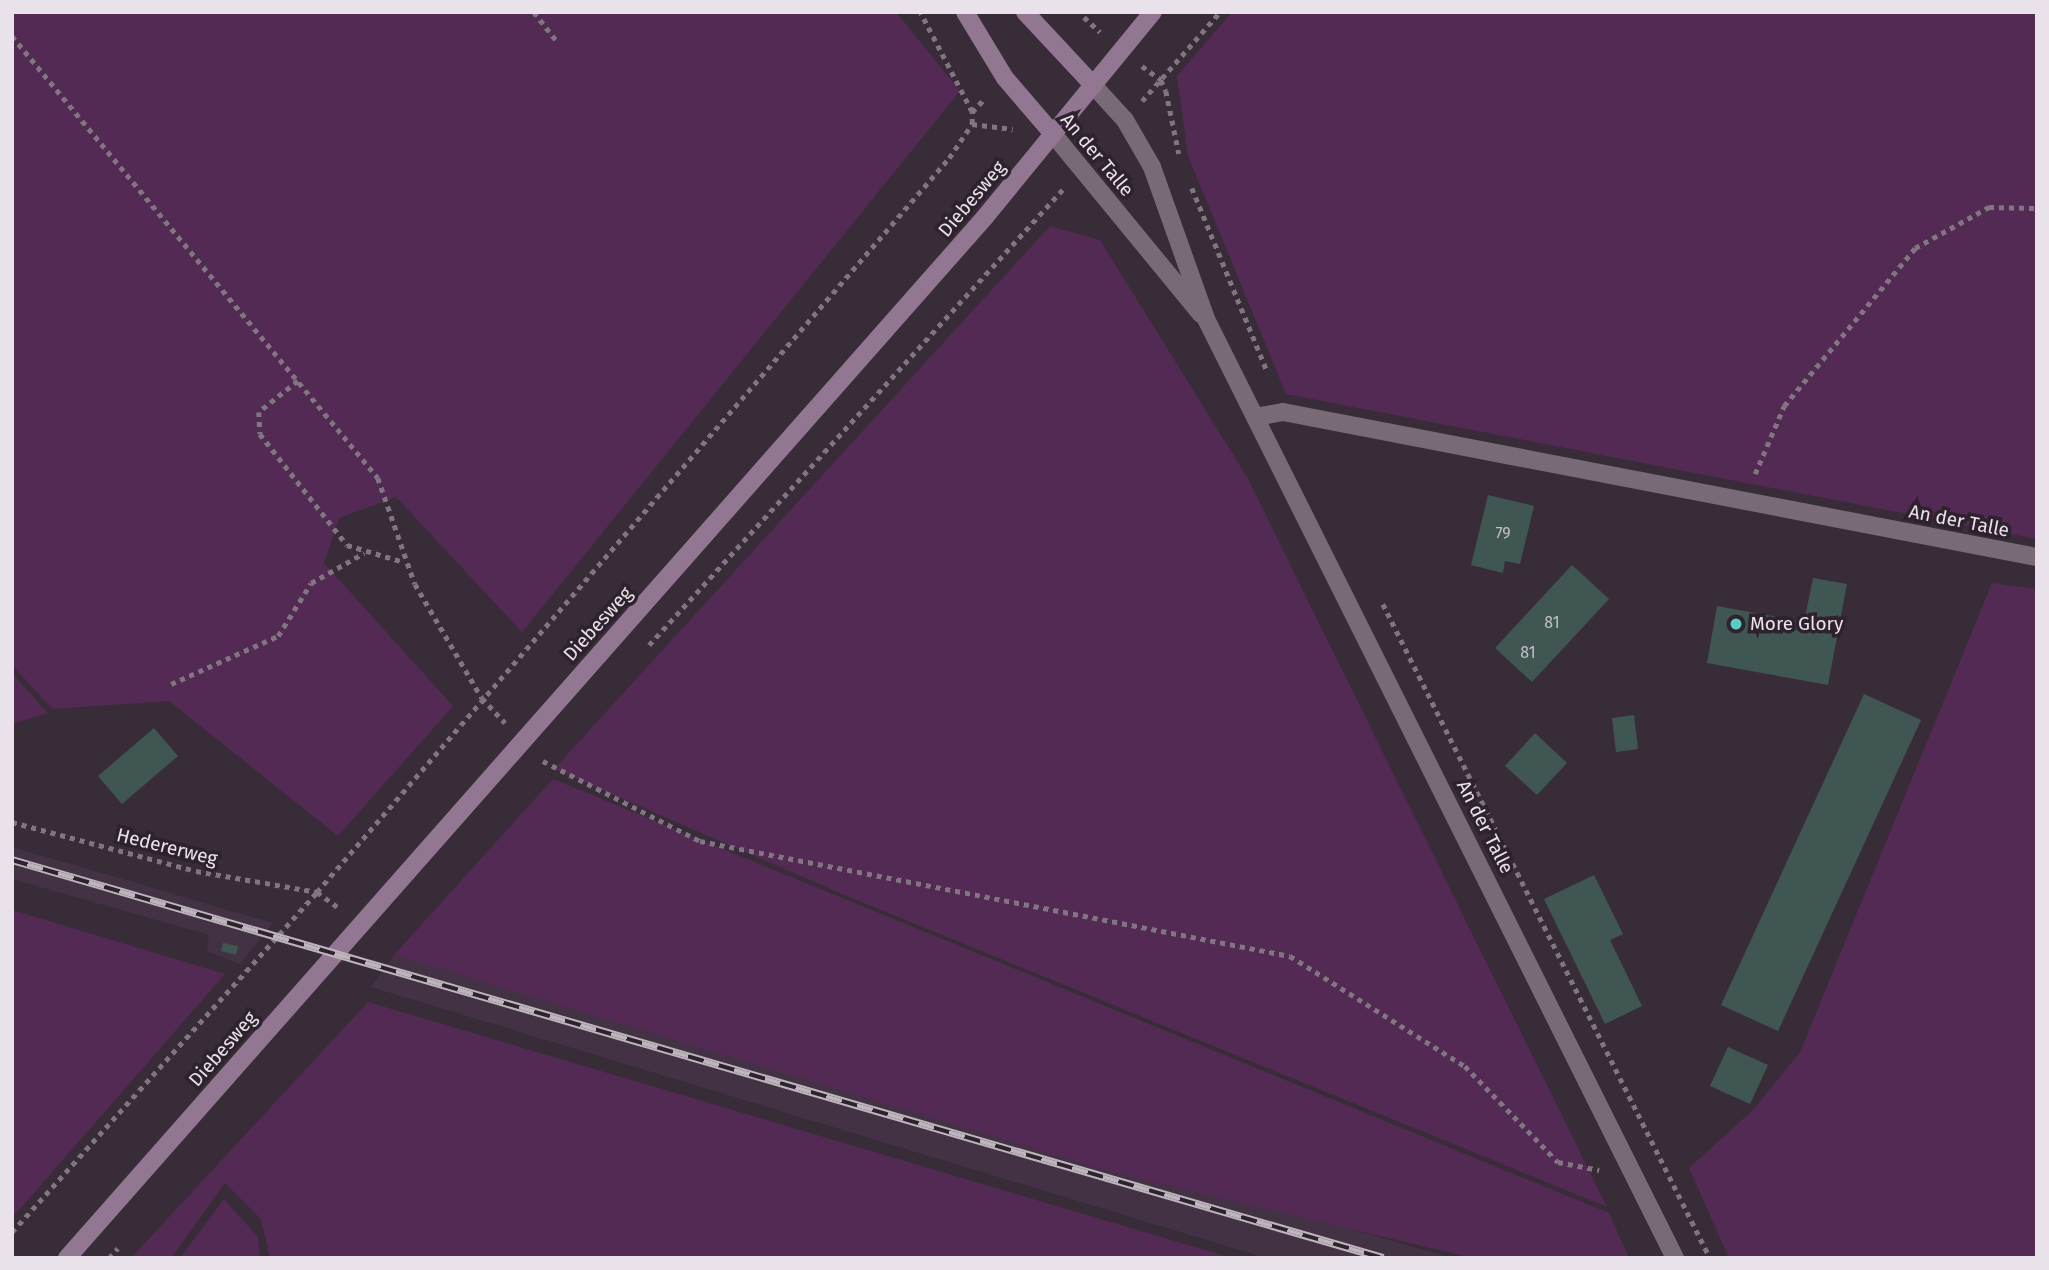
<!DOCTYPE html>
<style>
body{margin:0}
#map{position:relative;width:2049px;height:1270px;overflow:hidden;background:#382c38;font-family:"Fira Sans",sans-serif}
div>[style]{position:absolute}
.built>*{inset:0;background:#433243}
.green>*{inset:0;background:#532a53}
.building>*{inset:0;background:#405653}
.path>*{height:4.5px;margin-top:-2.25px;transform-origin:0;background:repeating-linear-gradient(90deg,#807580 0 5px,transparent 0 10px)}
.street>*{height:18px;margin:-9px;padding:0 9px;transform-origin:9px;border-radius:9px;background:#786a77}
.secondary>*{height:18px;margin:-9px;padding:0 9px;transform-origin:9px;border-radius:9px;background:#927792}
.rail>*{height:8px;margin-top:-4px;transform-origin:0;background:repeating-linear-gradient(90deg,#2e222e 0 16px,#bdb4bd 0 32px);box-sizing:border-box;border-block:2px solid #bdb4bd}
.dots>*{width:19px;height:19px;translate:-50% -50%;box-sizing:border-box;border:4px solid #2e222e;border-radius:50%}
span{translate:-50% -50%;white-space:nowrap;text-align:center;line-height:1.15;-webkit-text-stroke:7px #2e222e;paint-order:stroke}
.number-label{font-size:16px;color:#c0bfc4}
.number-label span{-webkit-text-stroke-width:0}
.street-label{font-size:19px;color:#eae2ea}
.poi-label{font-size:19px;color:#eae2ea}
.left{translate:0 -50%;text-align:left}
.frame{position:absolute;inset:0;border:14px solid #eae2ea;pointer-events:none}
</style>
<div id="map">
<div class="built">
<div style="clip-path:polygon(12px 847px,273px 923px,240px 964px,207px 951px,209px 935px,12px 879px)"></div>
<div style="clip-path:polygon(394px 955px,1452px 1258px,1266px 1258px,371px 987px)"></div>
</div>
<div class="green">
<div style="clip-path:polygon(12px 12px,896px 12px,960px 91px,522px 632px,396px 497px,339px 518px,324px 563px,453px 706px,338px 836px,169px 701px,52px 709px,12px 665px)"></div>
<div style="clip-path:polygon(1232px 12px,2037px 12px,2037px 539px,1286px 394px,1188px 156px,1177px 76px)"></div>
<div style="clip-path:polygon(1050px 226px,1100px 240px,1247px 477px,1607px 1207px,842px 894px,554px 769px)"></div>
<div style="clip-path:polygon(1992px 583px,2037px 589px,2037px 1258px,1729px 1258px,1689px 1168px,1754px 1109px,1800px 1052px)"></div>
<div style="clip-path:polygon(12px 673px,48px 713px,12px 724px)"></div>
<div style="clip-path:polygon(553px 779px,1609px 1213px,1629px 1258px,1472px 1258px,1108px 1171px,394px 955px)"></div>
<div style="clip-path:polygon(12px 910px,225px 974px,12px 1218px)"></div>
<div style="clip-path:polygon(368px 1002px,1232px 1258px,270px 1258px,261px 1219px,225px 1183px,171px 1258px,131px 1258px)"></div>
<div style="clip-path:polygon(224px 1199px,258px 1237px,260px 1258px,180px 1258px)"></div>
</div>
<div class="building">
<div style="clip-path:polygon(1488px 495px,1534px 506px,1520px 564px,1505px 561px,1503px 573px,1471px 565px)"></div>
<div style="clip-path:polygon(1572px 565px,1609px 599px,1532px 682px,1495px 648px)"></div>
<div style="clip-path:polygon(1813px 578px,1847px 584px,1828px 685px,1707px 663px,1717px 606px,1804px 622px)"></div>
<div style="clip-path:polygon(1864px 694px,1921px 720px,1778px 1031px,1721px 1005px)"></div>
<div style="clip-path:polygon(1634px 715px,1638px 749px,1616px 752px,1612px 718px)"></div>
<div style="clip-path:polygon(154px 728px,178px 756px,122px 804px,98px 776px)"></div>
<div style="clip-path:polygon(1535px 733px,1567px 763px,1537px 795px,1505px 766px)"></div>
<div style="clip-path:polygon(1594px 875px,1623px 934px,1610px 940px,1642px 1006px,1605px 1024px,1544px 899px)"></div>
<div style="clip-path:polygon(223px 943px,238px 946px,236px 955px,221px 951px)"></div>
<div style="clip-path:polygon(1728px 1047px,1768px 1065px,1750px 1104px,1710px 1086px)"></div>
</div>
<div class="path">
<div style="left:534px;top:12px;width:37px;rotate:52deg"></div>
<div style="left:1084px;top:17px;width:22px;rotate:43deg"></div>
<div style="left:12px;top:36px;width:574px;rotate:50.37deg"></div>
<div style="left:378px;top:478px;width:112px;rotate:70.8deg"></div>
<div style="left:415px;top:584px;width:132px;rotate:59.6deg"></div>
<div style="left:482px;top:698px;width:34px;rotate:47deg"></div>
<div style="left:1142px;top:66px;width:24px;rotate:36deg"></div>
<div style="left:1161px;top:80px;width:12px;rotate:66deg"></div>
<div style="left:1166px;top:91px;width:64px;rotate:78.3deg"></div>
<div style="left:1142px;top:101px;width:118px;rotate:-48.8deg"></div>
<div style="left:972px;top:112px;width:19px;rotate:-47deg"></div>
<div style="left:972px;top:124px;width:41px;rotate:7deg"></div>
<div style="left:1192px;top:188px;width:198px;rotate:67.7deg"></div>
<div style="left:298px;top:381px;width:50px;rotate:141.5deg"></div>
<div style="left:259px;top:412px;width:22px;rotate:87deg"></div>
<div style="left:260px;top:434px;width:141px;rotate:51.9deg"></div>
<div style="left:347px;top:545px;width:59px;rotate:16.6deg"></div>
<div style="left:1755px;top:474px;width:74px;rotate:-66.9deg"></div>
<div style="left:1784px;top:406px;width:205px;rotate:-50.3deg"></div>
<div style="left:1915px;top:248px;width:85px;rotate:-29deg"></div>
<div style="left:1989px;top:207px;width:48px;rotate:1.2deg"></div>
<div style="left:1383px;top:604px;width:731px;rotate:63.43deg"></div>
<div style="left:649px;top:645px;width:617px;rotate:-47.76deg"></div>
<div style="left:171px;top:684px;width:117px;rotate:-24.2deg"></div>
<div style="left:278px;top:636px;width:62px;rotate:-58.1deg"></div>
<div style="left:311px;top:583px;width:61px;rotate:-29.5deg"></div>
<div style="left:543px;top:761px;width:176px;rotate:27deg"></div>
<div style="left:700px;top:841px;width:601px;rotate:11.03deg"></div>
<div style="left:1290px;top:956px;width:207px;rotate:32.2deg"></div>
<div style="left:1465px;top:1066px;width:134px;rotate:45.9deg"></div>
<div style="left:1558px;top:1162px;width:42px;rotate:11deg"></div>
<div style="left:12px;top:822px;width:190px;rotate:14.9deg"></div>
<div style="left:196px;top:871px;width:123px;rotate:9.8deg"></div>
<div style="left:317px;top:892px;width:26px;rotate:36deg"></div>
<div style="left:12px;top:1232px;width:457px;rotate:-48.1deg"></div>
<div style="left:317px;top:892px;width:969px;rotate:-49.27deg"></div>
<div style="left:949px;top:158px;width:41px;rotate:-55.9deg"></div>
<div style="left:972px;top:124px;width:12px;rotate:-90deg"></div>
<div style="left:972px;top:112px;width:113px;rotate:-117.5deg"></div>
<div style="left:109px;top:1258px;width:13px;rotate:-48deg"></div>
</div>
<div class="street">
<div style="left:1093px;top:85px;width:47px;rotate:47.6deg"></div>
<div style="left:1125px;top:120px;width:54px;rotate:60.1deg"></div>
<div style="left:1152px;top:167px;width:161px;rotate:70.4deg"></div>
<div style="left:1206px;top:319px;width:1050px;rotate:63.46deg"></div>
<div style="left:1053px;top:134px;width:233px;rotate:50.6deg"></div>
<div style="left:1255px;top:417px;width:28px;rotate:-10deg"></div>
<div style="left:1283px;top:412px;width:768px;rotate:10.89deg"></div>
</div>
<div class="secondary">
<div style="left:965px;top:12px;width:77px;rotate:58.8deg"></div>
<div style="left:1005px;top:78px;width:74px;rotate:49.4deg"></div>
<div style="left:1025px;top:12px;width:100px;rotate:47deg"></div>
<div style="left:67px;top:1258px;width:1388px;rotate:-48.59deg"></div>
<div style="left:985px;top:217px;width:265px;rotate:-50.7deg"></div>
</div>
<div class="rail">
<div style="left:12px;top:860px;width:1428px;rotate:16.19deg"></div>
</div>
<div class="dots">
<div style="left:1736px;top:624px;background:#58cec1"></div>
</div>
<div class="number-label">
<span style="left:1503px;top:534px">79</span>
<span style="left:1552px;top:623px">81</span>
<span style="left:1528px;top:653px">81</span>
</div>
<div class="street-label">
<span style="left:1097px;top:155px;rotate:50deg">An der Talle</span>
<span style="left:972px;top:199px;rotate:-50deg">Diebesweg</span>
<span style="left:1959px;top:521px;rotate:11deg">An der Talle</span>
<span style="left:598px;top:624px;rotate:-48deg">Diebesweg</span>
<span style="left:1485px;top:827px;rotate:63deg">An der Talle</span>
<span style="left:167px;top:847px;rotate:14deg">Hedererweg</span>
<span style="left:223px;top:1049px;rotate:-49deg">Diebesweg</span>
</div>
<div class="poi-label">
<span class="left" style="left:1750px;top:624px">More Glory</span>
</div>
<div class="frame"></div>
</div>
